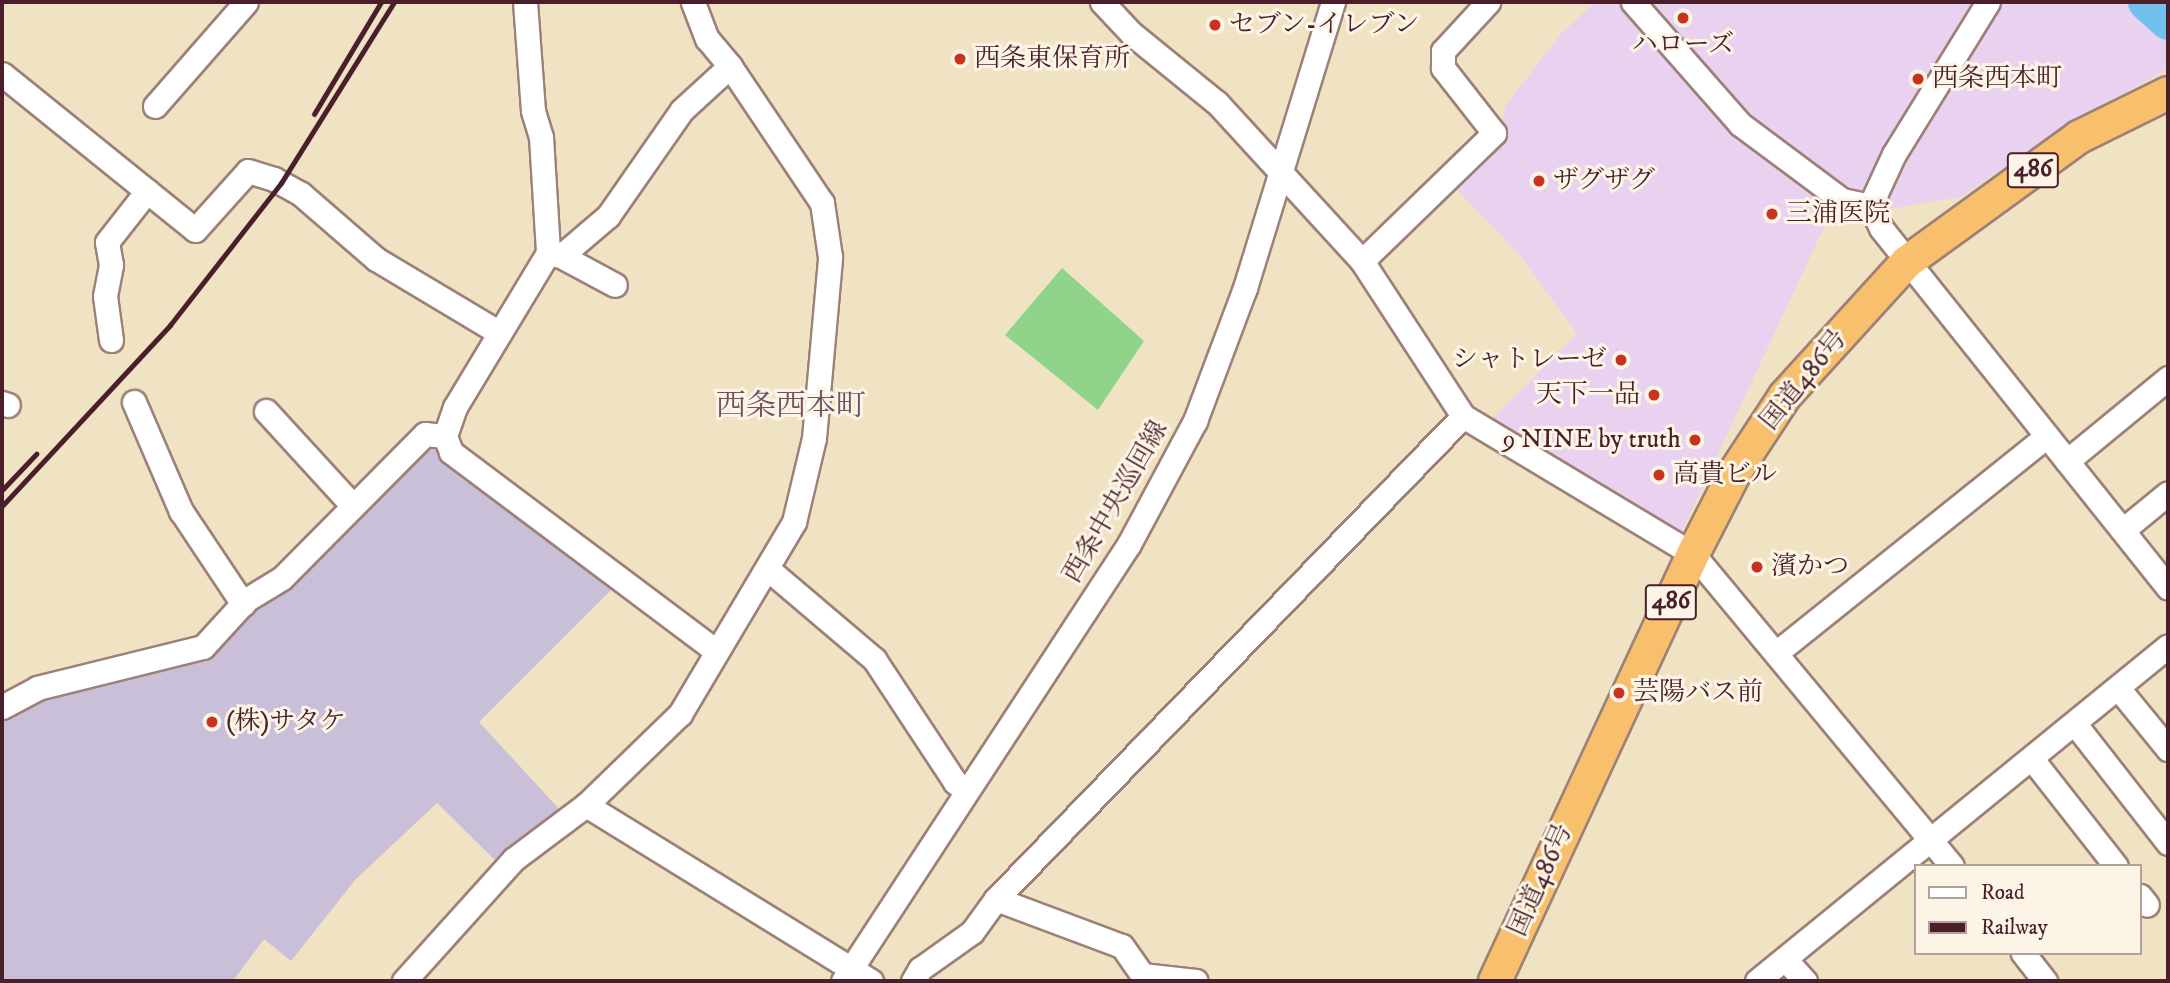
<!DOCTYPE html>
<meta charset="utf-8">
<style>
body{margin:0}
#map{position:relative;width:2170px;height:983px;overflow:hidden;background:#f0e3c4;font-family:"IM FELL DW Pica","Noto Serif JP",serif}
div>[style]{position:absolute}
.built>*{inset:0;background:#e8d2ef}
.industrial>*{inset:0;background:#c9bfd8}
.green>*{inset:0;background:#90d48c}
.river>*{height:38px;margin:-19px;padding:0 19px;transform-origin:19px;border-radius:19px;background:#71c1ec}
.roads{filter:drop-shadow(2px 0 #9d8178) drop-shadow(-2px 0 #9d8178) drop-shadow(0 2px #9d8178) drop-shadow(0 -2px #9d8178)}
.minor>*{height:23px;margin:-11.5px;padding:0 11.5px;transform-origin:11.5px;border-radius:11.5px;background:#fff}
.highway>*{height:32px;margin:-16px;padding:0 16px;transform-origin:16px;border-radius:16px;background:#f8bf6c}
.rail>*{height:5px;margin:-2.5px;padding:0 2.5px;transform-origin:2.5px;border-radius:2.5px;background:#4a1f2b}
.dots>*{width:19px;height:19px;translate:-50% -50%;box-sizing:border-box;border:4px solid #fcf5e5;border-radius:50%}
span{translate:-50% -50%;white-space:nowrap;text-align:center;line-height:1.15;-webkit-text-stroke:6px #fcf5e5;paint-order:stroke}
.shield-label span{padding:2px 5px;background:#fcf5e5;border:2px solid;border-radius:5px;-webkit-text-stroke-width:0}
.shield-label{font-size:24px;color:#4a1f2b;font-weight:700}
.poi-label{font-size:26px;color:#4a1f2b}
.left{translate:0 -50%;text-align:left}
.right{translate:-100% -50%;text-align:right}
.street-label{font-size:26px;color:#4a1f2b}
.quarter-label{font-size:30px;color:#745269}
.frame{position:absolute;inset:0;border:4px solid #4a1f2b;pointer-events:none}
.legend{position:absolute;left:1914px;top:864px;width:228px;height:91px;box-sizing:border-box;background:#fcf5e5;border:2px solid #b59f9b;margin:0;padding:9px 12px;list-style:none;font-size:21px;color:#4a1f2b}
.legend li{display:flex;align-items:center;gap:14px;height:35px}
.legend b{width:35px;border:2px solid #b59f9b}
</style>
<div id="map">
<div class="built">
<div style="clip-path:polygon(1595px 2px,2168px 2px,2168px 69px,2069px 123px,1961px 197px,1828px 219px,1679px 537px,1487px 424px,1577px 334px,1523px 259px,1451px 183px,1501px 128px,1505px 106px,1561px 34px)"></div>
</div>
<div class="industrial">
<div style="clip-path:polygon(432px 443px,614px 587px,479px 722px,561px 811px,498px 863px,437px 803px,355px 880px,291px 961px,264px 939px,233px 981px,2px 981px,2px 715px,41px 691px,204px 656px,250px 607px)"></div>
</div>
<div class="green">
<div style="clip-path:polygon(1062px 268px,1144px 341px,1098px 410px,1005px 335px)"></div>
</div>
<div class="river">
<div style="left:2147px;top:2px;width:28px;rotate:42deg"></div>
</div>
<div class="roads">
<div class="minor">
<div style="left:525px;top:2px;width:109px;rotate:85.8deg"></div>
<div style="left:533px;top:111px;width:27px;rotate:73deg"></div>
<div style="left:541px;top:137px;width:116px;rotate:86.5deg"></div>
<div style="left:548px;top:253px;width:180px;rotate:121.1deg"></div>
<div style="left:455px;top:407px;width:31px;rotate:109deg"></div>
<div style="left:445px;top:436px;width:17px;rotate:69deg"></div>
<div style="left:451px;top:452px;width:331px;rotate:36.9deg"></div>
<div style="left:1633px;top:2px;width:162px;rotate:48.7deg"></div>
<div style="left:1740px;top:124px;width:127px;rotate:36.7deg"></div>
<div style="left:1842px;top:200px;width:29px;rotate:12deg"></div>
<div style="left:1988px;top:2px;width:179px;rotate:121.7deg"></div>
<div style="left:1894px;top:154px;width:57px;rotate:114.8deg"></div>
<div style="left:1870px;top:206px;width:25px;rotate:63deg"></div>
<div style="left:1881px;top:228px;width:460px;rotate:51.4deg"></div>
<div style="left:2px;top:74px;width:248px;rotate:38.9deg"></div>
<div style="left:195px;top:230px;width:79px;rotate:-48.1deg"></div>
<div style="left:248px;top:171px;width:27px;rotate:17deg"></div>
<div style="left:274px;top:179px;width:31px;rotate:29deg"></div>
<div style="left:301px;top:194px;width:99px;rotate:40.9deg"></div>
<div style="left:376px;top:259px;width:142px;rotate:30.9deg"></div>
<div style="left:155px;top:106px;width:138px;rotate:-48.8deg"></div>
<div style="left:548px;top:253px;width:13px;rotate:13deg"></div>
<div style="left:561px;top:256px;width:62px;rotate:-40.4deg"></div>
<div style="left:608px;top:216px;width:129px;rotate:-55.1deg"></div>
<div style="left:682px;top:110px;width:65px;rotate:-42.5deg"></div>
<div style="left:561px;top:256px;width:61px;rotate:28.2deg"></div>
<div style="left:1362px;top:261px;width:184px;rotate:-44.1deg"></div>
<div style="left:1494px;top:133px;width:83px;rotate:-128.1deg"></div>
<div style="left:1443px;top:68px;width:17px;rotate:-90deg"></div>
<div style="left:1443px;top:51px;width:67px;rotate:-47.4deg"></div>
<div style="left:111px;top:340px;width:44px;rotate:-97.8deg"></div>
<div style="left:105px;top:296px;width:32px;rotate:-79deg"></div>
<div style="left:111px;top:265px;width:23px;rotate:-100deg"></div>
<div style="left:107px;top:242px;width:65px;rotate:-51.9deg"></div>
<div style="left:134px;top:402px;width:119px;rotate:66.7deg"></div>
<div style="left:181px;top:511px;width:112px;rotate:56.3deg"></div>
<div style="left:2px;top:403px;width:6px;rotate:18deg"></div>
<div style="left:266px;top:411px;width:127px;rotate:47.5deg"></div>
<div style="left:1463px;top:416px;width:268px;rotate:31deg"></div>
<div style="left:1693px;top:554px;width:405px;rotate:50.3deg"></div>
<div style="left:2067px;top:461px;width:131px;rotate:-39.4deg"></div>
<div style="left:2123px;top:530px;width:58px;rotate:-39.4deg"></div>
<div style="left:769px;top:570px;width:138px;rotate:40.3deg"></div>
<div style="left:874px;top:659px;width:147px;rotate:56.6deg"></div>
<div style="left:955px;top:782px;width:13px;rotate:39deg"></div>
<div style="left:1776px;top:653px;width:347px;rotate:-38.7deg"></div>
<div style="left:2118px;top:688px;width:79px;rotate:50.7deg"></div>
<div style="left:2px;top:707px;width:40px;rotate:-28deg"></div>
<div style="left:37px;top:688px;width:171px;rotate:-13.9deg"></div>
<div style="left:203px;top:647px;width:64px;rotate:-47.5deg"></div>
<div style="left:246px;top:600px;width:42px;rotate:-31.4deg"></div>
<div style="left:282px;top:578px;width:203px;rotate:-45.2deg"></div>
<div style="left:425px;top:434px;width:20px;rotate:6deg"></div>
<div style="left:2075px;top:724px;width:151px;rotate:52deg"></div>
<div style="left:2032px;top:759px;width:136px;rotate:51.9deg"></div>
<div style="left:586px;top:805px;width:335px;rotate:31.7deg"></div>
<div style="left:2140px;top:896px;width:11px;rotate:52deg"></div>
<div style="left:996px;top:899px;width:134px;rotate:20.5deg"></div>
<div style="left:1122px;top:946px;width:35px;rotate:55deg"></div>
<div style="left:1142px;top:975px;width:54px;rotate:6.3deg"></div>
<div style="left:2023px;top:953px;width:36px;rotate:52deg"></div>
<div style="left:1785px;top:959px;width:30px;rotate:48deg"></div>
<div style="left:404px;top:981px;width:164px;rotate:-48deg"></div>
<div style="left:514px;top:859px;width:90px;rotate:-36.9deg"></div>
<div style="left:586px;top:805px;width:131px;rotate:-44.1deg"></div>
<div style="left:680px;top:714px;width:223px;rotate:-59.3deg"></div>
<div style="left:794px;top:522px;width:86px;rotate:-76.6deg"></div>
<div style="left:814px;top:438px;width:182px;rotate:-84.9deg"></div>
<div style="left:830px;top:257px;width:55px;rotate:-98.4deg"></div>
<div style="left:822px;top:203px;width:165px;rotate:-123.9deg"></div>
<div style="left:730px;top:66px;width:35px;rotate:-130deg"></div>
<div style="left:707px;top:39px;width:40px;rotate:-111deg"></div>
<div style="left:843px;top:981px;width:522px;rotate:-56.8deg"></div>
<div style="left:1129px;top:544px;width:140px;rotate:-61.8deg"></div>
<div style="left:1195px;top:421px;width:142px;rotate:-69.4deg"></div>
<div style="left:1245px;top:288px;width:299px;rotate:-72.9deg"></div>
<div style="left:913px;top:981px;width:14px;rotate:-60deg"></div>
<div style="left:920px;top:969px;width:64px;rotate:-35.4deg"></div>
<div style="left:972px;top:932px;width:41px;rotate:-54deg"></div>
<div style="left:996px;top:899px;width:672px;rotate:-45.96deg"></div>
<div style="left:1463px;top:416px;width:185px;rotate:-123.1deg"></div>
<div style="left:1362px;top:261px;width:214px;rotate:-132.5deg"></div>
<div style="left:1217px;top:103px;width:109px;rotate:-140.9deg"></div>
<div style="left:1132px;top:34px;width:44px;rotate:-133.2deg"></div>
<div style="left:1757px;top:981px;width:530px;rotate:-39.18deg"></div>
</div>
<div class="highway">
<div style="left:1495px;top:981px;width:471px;rotate:-65.1deg"></div>
<div style="left:1693px;top:554px;width:92px;rotate:-62.9deg"></div>
<div style="left:1735px;top:472px;width:91px;rotate:-56.7deg"></div>
<div style="left:1785px;top:396px;width:181px;rotate:-47.7deg"></div>
<div style="left:1907px;top:262px;width:213px;rotate:-36deg"></div>
<div style="left:2079px;top:137px;width:99px;rotate:-26.3deg"></div>
</div>
</div>
<div class="rail">
<div style="left:314px;top:114px;width:131px;rotate:-59.1deg"></div>
<div style="left:2px;top:490px;width:50px;rotate:-46.6deg"></div>
<div style="left:2px;top:506px;width:247px;rotate:-47.1deg"></div>
<div style="left:170px;top:325px;width:180px;rotate:-52deg"></div>
<div style="left:281px;top:183px;width:213px;rotate:-58deg"></div>
</div>
<div class="dots">
<div style="left:1683px;top:18px;background:#c8321e"></div>
<div style="left:1215px;top:25px;background:#c8321e"></div>
<div style="left:960px;top:59px;background:#c8321e"></div>
<div style="left:1918px;top:79px;background:#c8321e"></div>
<div style="left:1539px;top:181px;background:#c8321e"></div>
<div style="left:1772px;top:214px;background:#c8321e"></div>
<div style="left:1621px;top:360px;background:#c8321e"></div>
<div style="left:1654px;top:395px;background:#c8321e"></div>
<div style="left:1695px;top:440px;background:#c8321e"></div>
<div style="left:1659px;top:475px;background:#c8321e"></div>
<div style="left:1757px;top:567px;background:#c8321e"></div>
<div style="left:1619px;top:693px;background:#c8321e"></div>
<div style="left:212px;top:722px;background:#c8321e"></div>
</div>
<div class="shield-label">
<span style="left:2033px;top:170px">486</span>
<span style="left:1671px;top:602px">486</span>
</div>
<div class="poi-label">
<span class="left" style="left:1229px;top:25px">セブン-イレブン</span>
<span style="left:1683px;top:45px">ハローズ</span>
<span class="left" style="left:974px;top:59px">西条東保育所</span>
<span class="left" style="left:1932px;top:79px">西条西本町</span>
<span class="left" style="left:1553px;top:181px">ザグザグ</span>
<span class="left" style="left:1786px;top:214px">三浦医院</span>
<span class="right" style="left:1607px;top:360px">シャトレーゼ</span>
<span class="right" style="left:1640px;top:395px">天下一品</span>
<span class="right" style="left:1681px;top:440px">9 NINE by truth</span>
<span class="left" style="left:1673px;top:475px">高貴ビル</span>
<span class="left" style="left:1771px;top:567px">濱かつ</span>
<span class="left" style="left:1633px;top:693px">芸陽バス前</span>
<span class="left" style="left:226px;top:722px">(株)サタケ</span>
</div>
<div class="street-label">
<span style="left:1804px;top:380px;rotate:-51deg">国道486号</span>
<span style="left:1116px;top:502px;rotate:-60deg">西条中央巡回線</span>
<span style="left:1541px;top:880px;rotate:-66deg">国道486号</span>
</div>
<div class="quarter-label">
<span style="left:791px;top:407px">西条西本町</span>
</div>
<div class="frame"></div>
<ul class="legend">
<li><b style="height:9px;background:#fff"></b>Road</li>
<li><b style="height:9px;background:#4a1f2b"></b>Railway</li>
</ul>
</div>
